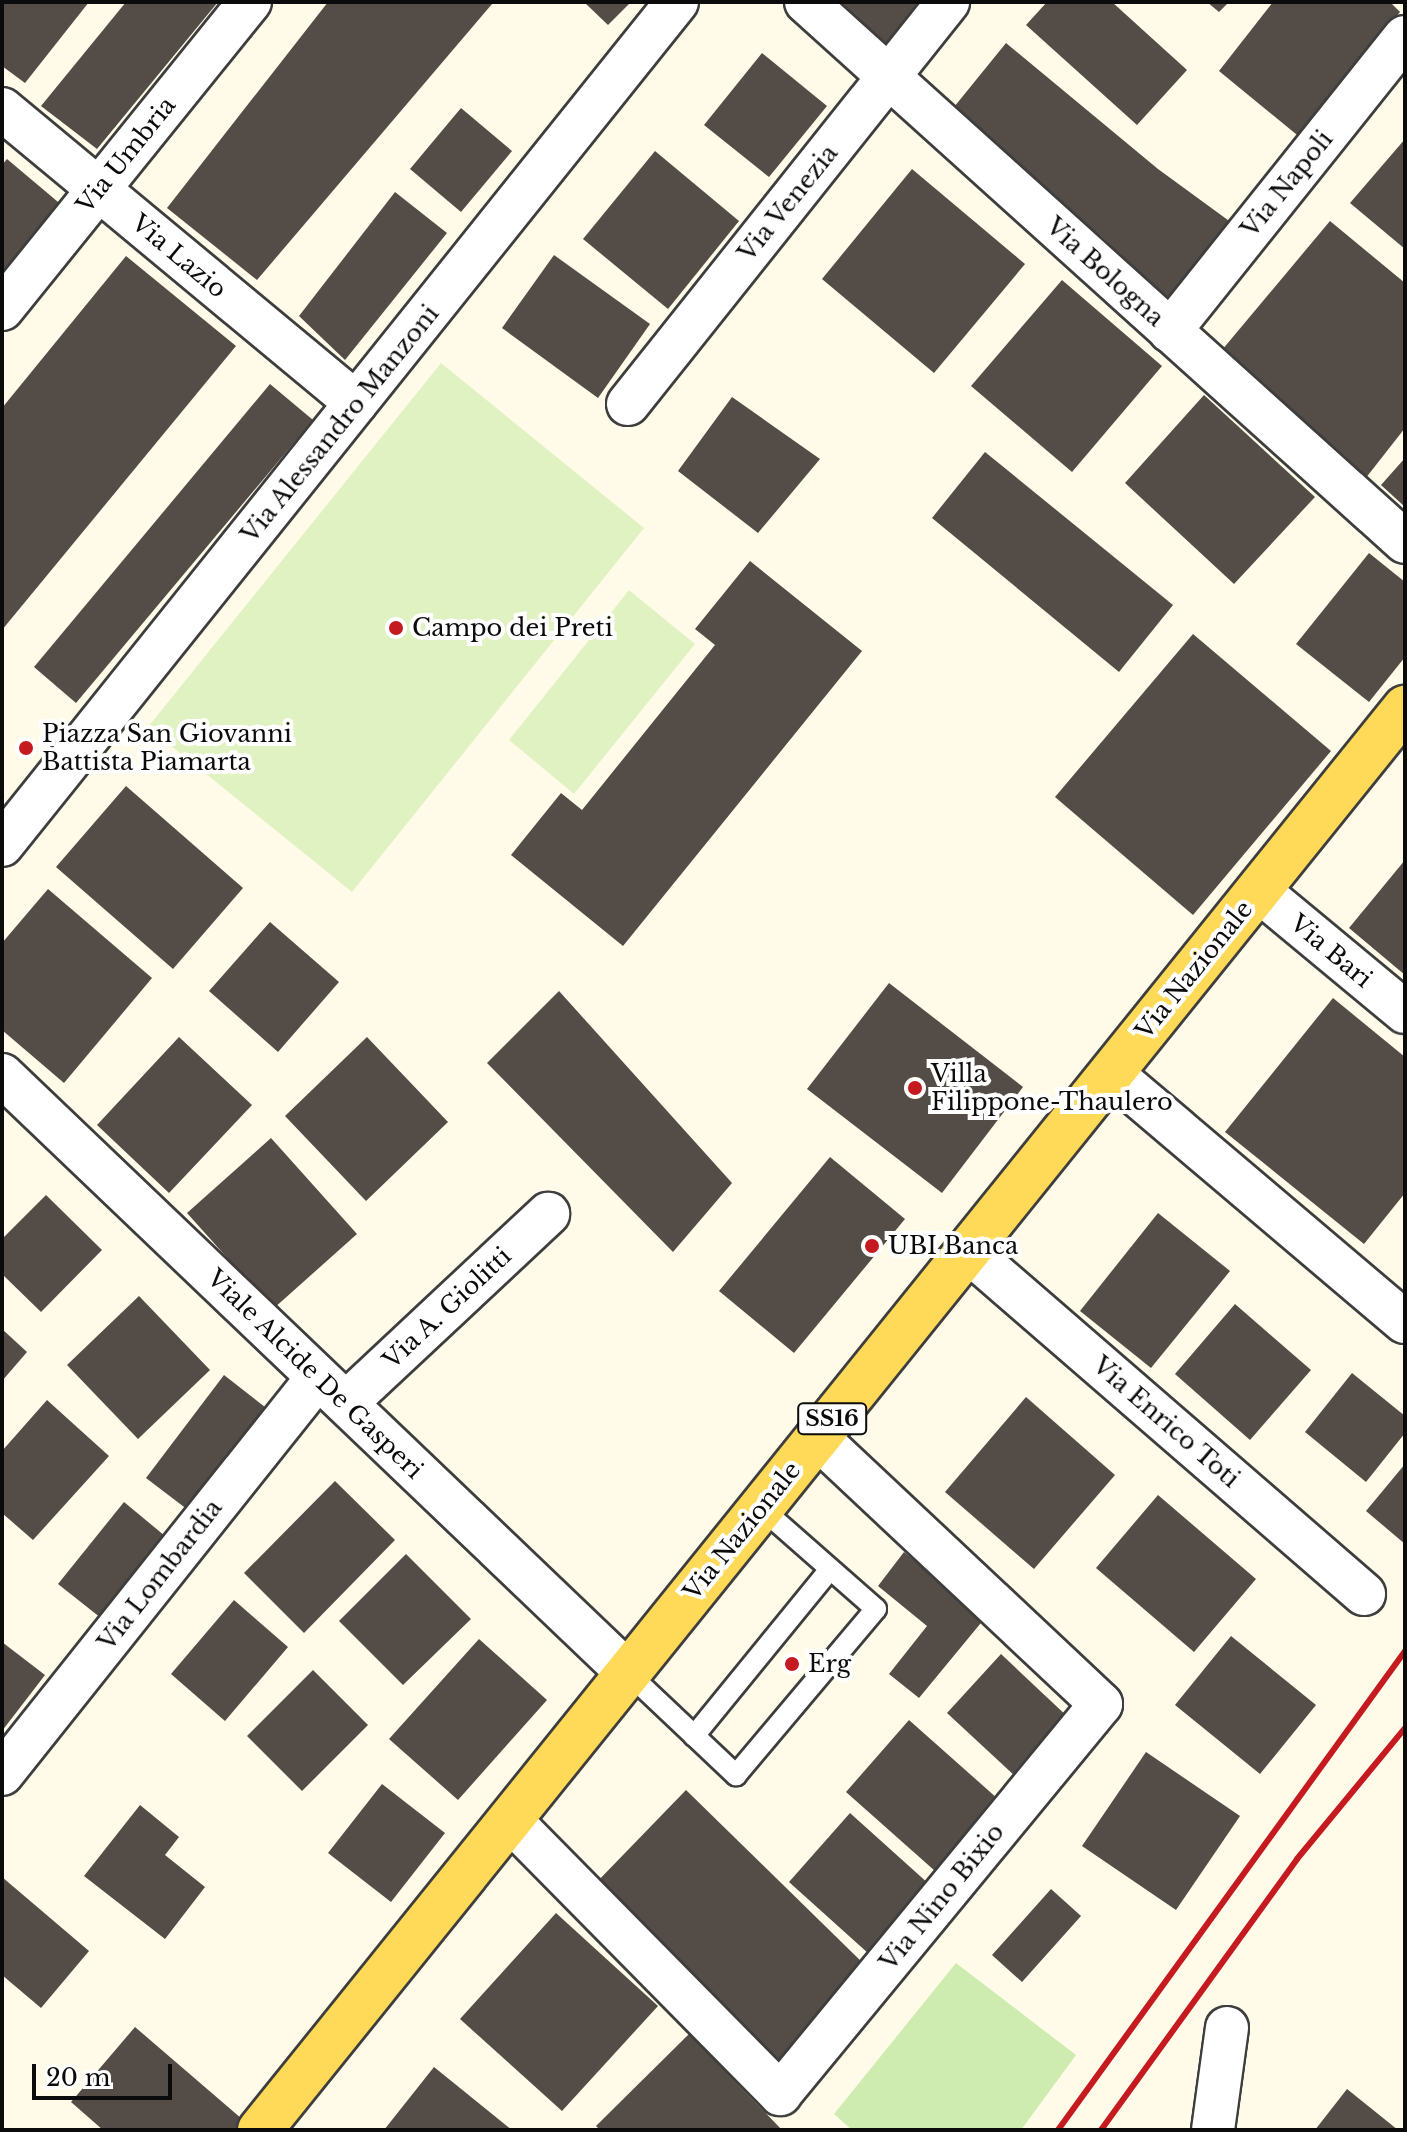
<!DOCTYPE html>
<style>
body{margin:0}
#map{position:relative;width:1407px;height:2132px;overflow:hidden;background:#fffbe8;font-family:"Libre Baskerville",serif}
div>[style]{position:absolute}
.green>*{inset:0;background:#ceecb0}
.pitch>*{inset:0;background:#e1f2c2}
.building>*{inset:0;background:#544c46}
.roads{filter:drop-shadow(2px 0 #3e3e3e) drop-shadow(-2px 0 #3e3e3e) drop-shadow(0 2px #3e3e3e) drop-shadow(0 -2px #3e3e3e)}
.lane>*{height:20px;margin:-10px;padding:0 10px;transform-origin:10px;border-radius:10px;background:#fff}
.street>*{height:42px;margin:-21px;padding:0 21px;transform-origin:21px;border-radius:21px;background:#fff}
.primary>*{height:44px;margin:-22px;padding:0 22px;transform-origin:22px;border-radius:22px;background:#ffd958}
.rail>*{height:6px;margin:-3px;padding:0 3px;transform-origin:3px;border-radius:3px;background:#c41a20}
.dots>*{width:22px;height:22px;translate:-50% -50%;box-sizing:border-box;border:4px solid #fff;border-radius:50%}
span{translate:-50% -50%;white-space:nowrap;text-align:center;line-height:1.15;-webkit-text-stroke:8px #fff;paint-order:stroke}
.shield-label span{padding:2px 6px;background:#fff;border:2px solid;border-radius:6px;-webkit-text-stroke-width:0}
.shield-label{font-size:22px;color:#0b0b0b;font-weight:700}
.street-label{font-size:24px;color:#0b0b0b}
.poi-label{font-size:24px;color:#0b0b0b}
.left{translate:0 -50%;text-align:left}
.frame{position:absolute;inset:0;border:4px solid #0b0b0b;pointer-events:none}
.scale{position:absolute;left:32px;top:2064px;width:140px;height:36px;box-sizing:border-box;border:4px solid #0b0b0b;border-top:0;padding-left:10px;font-size:24px;line-height:28px;white-space:nowrap;color:#0b0b0b;-webkit-text-stroke:6px #fff;paint-order:stroke}
</style>
<div id="map">
<div class="green">
<div style="clip-path:polygon(956px 1963px,1076px 2055px,1021px 2130px,852px 2130px,834px 2114px)"></div>
</div>
<div class="pitch">
<div style="clip-path:polygon(441px 363px,644px 528px,352px 892px,148px 727px)"></div>
<div style="clip-path:polygon(629px 590px,695px 644px,574px 794px,509px 740px)"></div>
</div>
<div class="building">
<div style="clip-path:polygon(2px 2px,89px 2px,25px 83px,2px 66px)"></div>
<div style="clip-path:polygon(126px 2px,218px 2px,97px 149px,41px 106px)"></div>
<div style="clip-path:polygon(328px 2px,492px 4px,257px 280px,167px 208px)"></div>
<div style="clip-path:polygon(584px 2px,631px 2px,608px 25px)"></div>
<div style="clip-path:polygon(835px 2px,920px 2px,887px 44px)"></div>
<div style="clip-path:polygon(1047px 2px,1112px 2px,1187px 70px,1137px 125px,1026px 25px)"></div>
<div style="clip-path:polygon(1207px 2px,1229px 2px,1219px 12px)"></div>
<div style="clip-path:polygon(1273px 2px,1390px 2px,1400px 12px,1302px 139px,1219px 71px)"></div>
<div style="clip-path:polygon(1006px 43px,1158px 169px,1247px 234px,1181px 317px,1102px 237px,950px 112px)"></div>
<div style="clip-path:polygon(762px 53px,827px 106px,769px 177px,704px 125px)"></div>
<div style="clip-path:polygon(461px 108px,512px 151px,461px 212px,410px 169px)"></div>
<div style="clip-path:polygon(1405px 139px,1405px 249px,1350px 203px)"></div>
<div style="clip-path:polygon(655px 151px,739px 221px,668px 309px,583px 239px)"></div>
<div style="clip-path:polygon(7px 159px,64px 207px,2px 281px,2px 165px)"></div>
<div style="clip-path:polygon(912px 169px,1025px 264px,934px 373px,822px 279px)"></div>
<div style="clip-path:polygon(395px 192px,447px 233px,345px 360px,299px 316px)"></div>
<div style="clip-path:polygon(1330px 221px,1405px 283px,1405px 428px,1365px 479px,1222px 350px)"></div>
<div style="clip-path:polygon(554px 255px,650px 324px,598px 398px,502px 328px)"></div>
<div style="clip-path:polygon(126px 256px,236px 346px,2px 630px,2px 408px)"></div>
<div style="clip-path:polygon(1062px 280px,1162px 366px,1072px 472px,971px 386px)"></div>
<div style="clip-path:polygon(270px 384px,313px 420px,76px 703px,34px 667px)"></div>
<div style="clip-path:polygon(1204px 395px,1315px 497px,1234px 584px,1125px 483px)"></div>
<div style="clip-path:polygon(732px 397px,820px 459px,758px 533px,678px 471px)"></div>
<div style="clip-path:polygon(985px 452px,1173px 605px,1119px 672px,932px 518px)"></div>
<div style="clip-path:polygon(1405px 458px,1405px 507px,1381px 485px)"></div>
<div style="clip-path:polygon(1369px 553px,1405px 582px,1405px 657px,1369px 702px,1296px 644px)"></div>
<div style="clip-path:polygon(750px 561px,862px 651px,623px 946px,511px 855px,561px 793px,582px 810px,715px 645px,695px 629px)"></div>
<div style="clip-path:polygon(1193px 634px,1331px 751px,1193px 915px,1055px 797px)"></div>
<div style="clip-path:polygon(126px 786px,243px 888px,173px 969px,56px 867px)"></div>
<div style="clip-path:polygon(1405px 860px,1405px 975px,1349px 928px)"></div>
<div style="clip-path:polygon(48px 889px,152px 978px,64px 1083px,2px 1030px,2px 943px)"></div>
<div style="clip-path:polygon(270px 922px,339px 982px,278px 1052px,209px 991px)"></div>
<div style="clip-path:polygon(889px 983px,1023px 1087px,942px 1193px,807px 1089px)"></div>
<div style="clip-path:polygon(559px 991px,732px 1183px,673px 1252px,487px 1063px)"></div>
<div style="clip-path:polygon(1333px 998px,1405px 1057px,1405px 1193px,1364px 1244px,1225px 1132px)"></div>
<div style="clip-path:polygon(179px 1037px,252px 1105px,169px 1193px,97px 1125px)"></div>
<div style="clip-path:polygon(367px 1037px,448px 1122px,366px 1201px,285px 1116px)"></div>
<div style="clip-path:polygon(271px 1138px,357px 1234px,273px 1309px,187px 1213px)"></div>
<div style="clip-path:polygon(830px 1157px,905px 1219px,794px 1353px,719px 1291px)"></div>
<div style="clip-path:polygon(46px 1195px,102px 1250px,41px 1312px,2px 1274px,2px 1239px)"></div>
<div style="clip-path:polygon(1158px 1213px,1230px 1271px,1151px 1368px,1080px 1311px)"></div>
<div style="clip-path:polygon(139px 1296px,210px 1370px,138px 1439px,67px 1365px)"></div>
<div style="clip-path:polygon(1235px 1304px,1311px 1370px,1250px 1440px,1175px 1374px)"></div>
<div style="clip-path:polygon(2px 1329px,27px 1352px,2px 1381px)"></div>
<div style="clip-path:polygon(1352px 1373px,1405px 1416px,1405px 1433px,1366px 1482px,1305px 1432px)"></div>
<div style="clip-path:polygon(224px 1375px,270px 1411px,192px 1513px,146px 1478px)"></div>
<div style="clip-path:polygon(1026px 1397px,1115px 1475px,1034px 1569px,945px 1492px)"></div>
<div style="clip-path:polygon(47px 1400px,109px 1456px,33px 1540px,2px 1513px,2px 1451px)"></div>
<div style="clip-path:polygon(1405px 1464px,1405px 1544px,1366px 1511px)"></div>
<div style="clip-path:polygon(335px 1481px,395px 1540px,304px 1633px,244px 1573px)"></div>
<div style="clip-path:polygon(1158px 1495px,1256px 1579px,1194px 1652px,1096px 1568px)"></div>
<div style="clip-path:polygon(124px 1502px,171px 1541px,106px 1622px,58px 1584px)"></div>
<div style="clip-path:polygon(904px 1552px,985px 1618px,919px 1698px,889px 1674px,927px 1626px,878px 1586px)"></div>
<div style="clip-path:polygon(406px 1554px,471px 1619px,403px 1685px,339px 1621px)"></div>
<div style="clip-path:polygon(234px 1600px,288px 1647px,225px 1721px,171px 1674px)"></div>
<div style="clip-path:polygon(1231px 1636px,1316px 1705px,1260px 1774px,1175px 1705px)"></div>
<div style="clip-path:polygon(479px 1639px,547px 1700px,458px 1800px,389px 1739px)"></div>
<div style="clip-path:polygon(2px 1642px,45px 1675px,2px 1731px)"></div>
<div style="clip-path:polygon(1001px 1654px,1070px 1719px,1016px 1777px,947px 1713px)"></div>
<div style="clip-path:polygon(313px 1670px,368px 1725px,302px 1791px,247px 1736px)"></div>
<div style="clip-path:polygon(909px 1720px,998px 1799px,935px 1871px,846px 1792px)"></div>
<div style="clip-path:polygon(1146px 1752px,1240px 1816px,1176px 1910px,1082px 1846px)"></div>
<div style="clip-path:polygon(382px 1784px,445px 1833px,391px 1902px,328px 1853px)"></div>
<div style="clip-path:polygon(686px 1790px,869px 1969px,776px 2065px,593px 1886px)"></div>
<div style="clip-path:polygon(140px 1805px,179px 1837px,165px 1855px,205px 1887px,165px 1939px,84px 1876px)"></div>
<div style="clip-path:polygon(850px 1813px,930px 1885px,869px 1954px,789px 1882px)"></div>
<div style="clip-path:polygon(2px 1877px,89px 1951px,41px 2008px,2px 1975px)"></div>
<div style="clip-path:polygon(1051px 1889px,1081px 1916px,1022px 1982px,992px 1955px)"></div>
<div style="clip-path:polygon(556px 1913px,658px 2006px,562px 2111px,460px 2019px)"></div>
<div style="clip-path:polygon(135px 2027px,249px 2125px,244px 2130px,103px 2130px,71px 2102px)"></div>
<div style="clip-path:polygon(689px 2034px,782px 2130px,600px 2130px,596px 2126px)"></div>
<div style="clip-path:polygon(434px 2067px,512px 2130px,384px 2130px)"></div>
<div style="clip-path:polygon(1347px 2089px,1398px 2130px,1315px 2130px)"></div>
</div>
<div class="roads">
<div class="lane">
<div style="left:628px;top:1673px;width:149px;rotate:43.4deg"></div>
<div style="left:736px;top:1775px;width:217px;rotate:-49.9deg"></div>
<div style="left:876px;top:1609px;width:153px;rotate:-138.7deg"></div>
<div style="left:694px;top:1736px;width:215px;rotate:-50.8deg"></div>
</div>
<div class="street">
<div style="left:806px;top:2px;width:806px;rotate:42.03deg"></div>
<div style="left:2px;top:109px;width:460px;rotate:39.7deg"></div>
<div style="left:2px;top:309px;width:395px;rotate:-51.1deg"></div>
<div style="left:1170px;top:331px;width:376px;rotate:-51.4deg"></div>
<div style="left:628px;top:404px;width:514px;rotate:-51.48deg"></div>
<div style="left:2px;top:845px;width:1080px;rotate:-51.32deg"></div>
<div style="left:1258px;top:890px;width:191px;rotate:39.7deg"></div>
<div style="left:1111px;top:1073px;width:385px;rotate:40.3deg"></div>
<div style="left:2px;top:1075px;width:866px;rotate:43.69deg"></div>
<div style="left:968px;top:1251px;width:524px;rotate:40.9deg"></div>
<div style="left:346px;top:1403px;width:277px;rotate:-43.1deg"></div>
<div style="left:2px;top:1774px;width:507px;rotate:-51.48deg"></div>
<div style="left:510px;top:1820px;width:385px;rotate:45.4deg"></div>
<div style="left:780px;top:2094px;width:505px;rotate:-50.54deg"></div>
<div style="left:1101px;top:1704px;width:390px;rotate:-136.8deg"></div>
<div style="left:1213px;top:2130px;width:103px;rotate:-82.2deg"></div>
</div>
<div class="primary">
<div style="left:260px;top:2130px;width:1826px;rotate:-51.16deg"></div>
</div>
</div>
<div class="rail">
<div style="left:1058px;top:2130px;width:591px;rotate:-54.08deg"></div>
<div style="left:1101px;top:2130px;width:334px;rotate:-54.1deg"></div>
<div style="left:1297px;top:1859px;width:170px;rotate:-50.5deg"></div>
</div>
<div class="dots">
<div style="left:396px;top:628px;background:#c41a20"></div>
<div style="left:26px;top:748px;background:#c41a20"></div>
<div style="left:915px;top:1088px;background:#c41a20"></div>
<div style="left:872px;top:1246px;background:#c41a20"></div>
<div style="left:792px;top:1664px;background:#c41a20"></div>
</div>
<div class="shield-label">
<span style="left:832px;top:1419px">SS16</span>
</div>
<div class="street-label">
<span style="left:126px;top:155px;rotate:-51deg">Via Umbria</span>
<span style="left:1287px;top:184px;rotate:-51deg">Via Napoli</span>
<span style="left:788px;top:203px;rotate:-51deg">Via Venezia</span>
<span style="left:179px;top:256px;rotate:40deg">Via Lazio</span>
<span style="left:1105px;top:272px;rotate:42deg">Via Bologna</span>
<span style="left:340px;top:424px;rotate:-51deg">Via Alessandro Manzoni</span>
<span style="left:1331px;top:951px;rotate:40deg">Via Bari</span>
<span style="left:1194px;top:970px;rotate:-51deg">Via Nazionale</span>
<span style="left:447px;top:1308px;rotate:-43deg">Via A. Giolitti</span>
<span style="left:315px;top:1374px;rotate:44deg">Viale Alcide De Gasperi</span>
<span style="left:1166px;top:1422px;rotate:41deg">Via Enrico Toti</span>
<span style="left:742px;top:1531px;rotate:-51deg">Via Nazionale</span>
<span style="left:160px;top:1575px;rotate:-52deg">Via Lombardia</span>
<span style="left:942px;top:1897px;rotate:-51deg">Via Nino Bixio</span>
</div>
<div class="poi-label">
<span class="left" style="left:412px;top:628px">Campo dei Preti</span>
<span class="left" style="left:42px;top:748px">Piazza San Giovanni<br>Battista Piamarta</span>
<span class="left" style="left:931px;top:1088px">Villa<br>Filippone-Thaulero</span>
<span class="left" style="left:888px;top:1246px">UBI Banca</span>
<span class="left" style="left:808px;top:1664px">Erg</span>
</div>
<div class="frame"></div>
<div class="scale">20 m</div>
</div>
